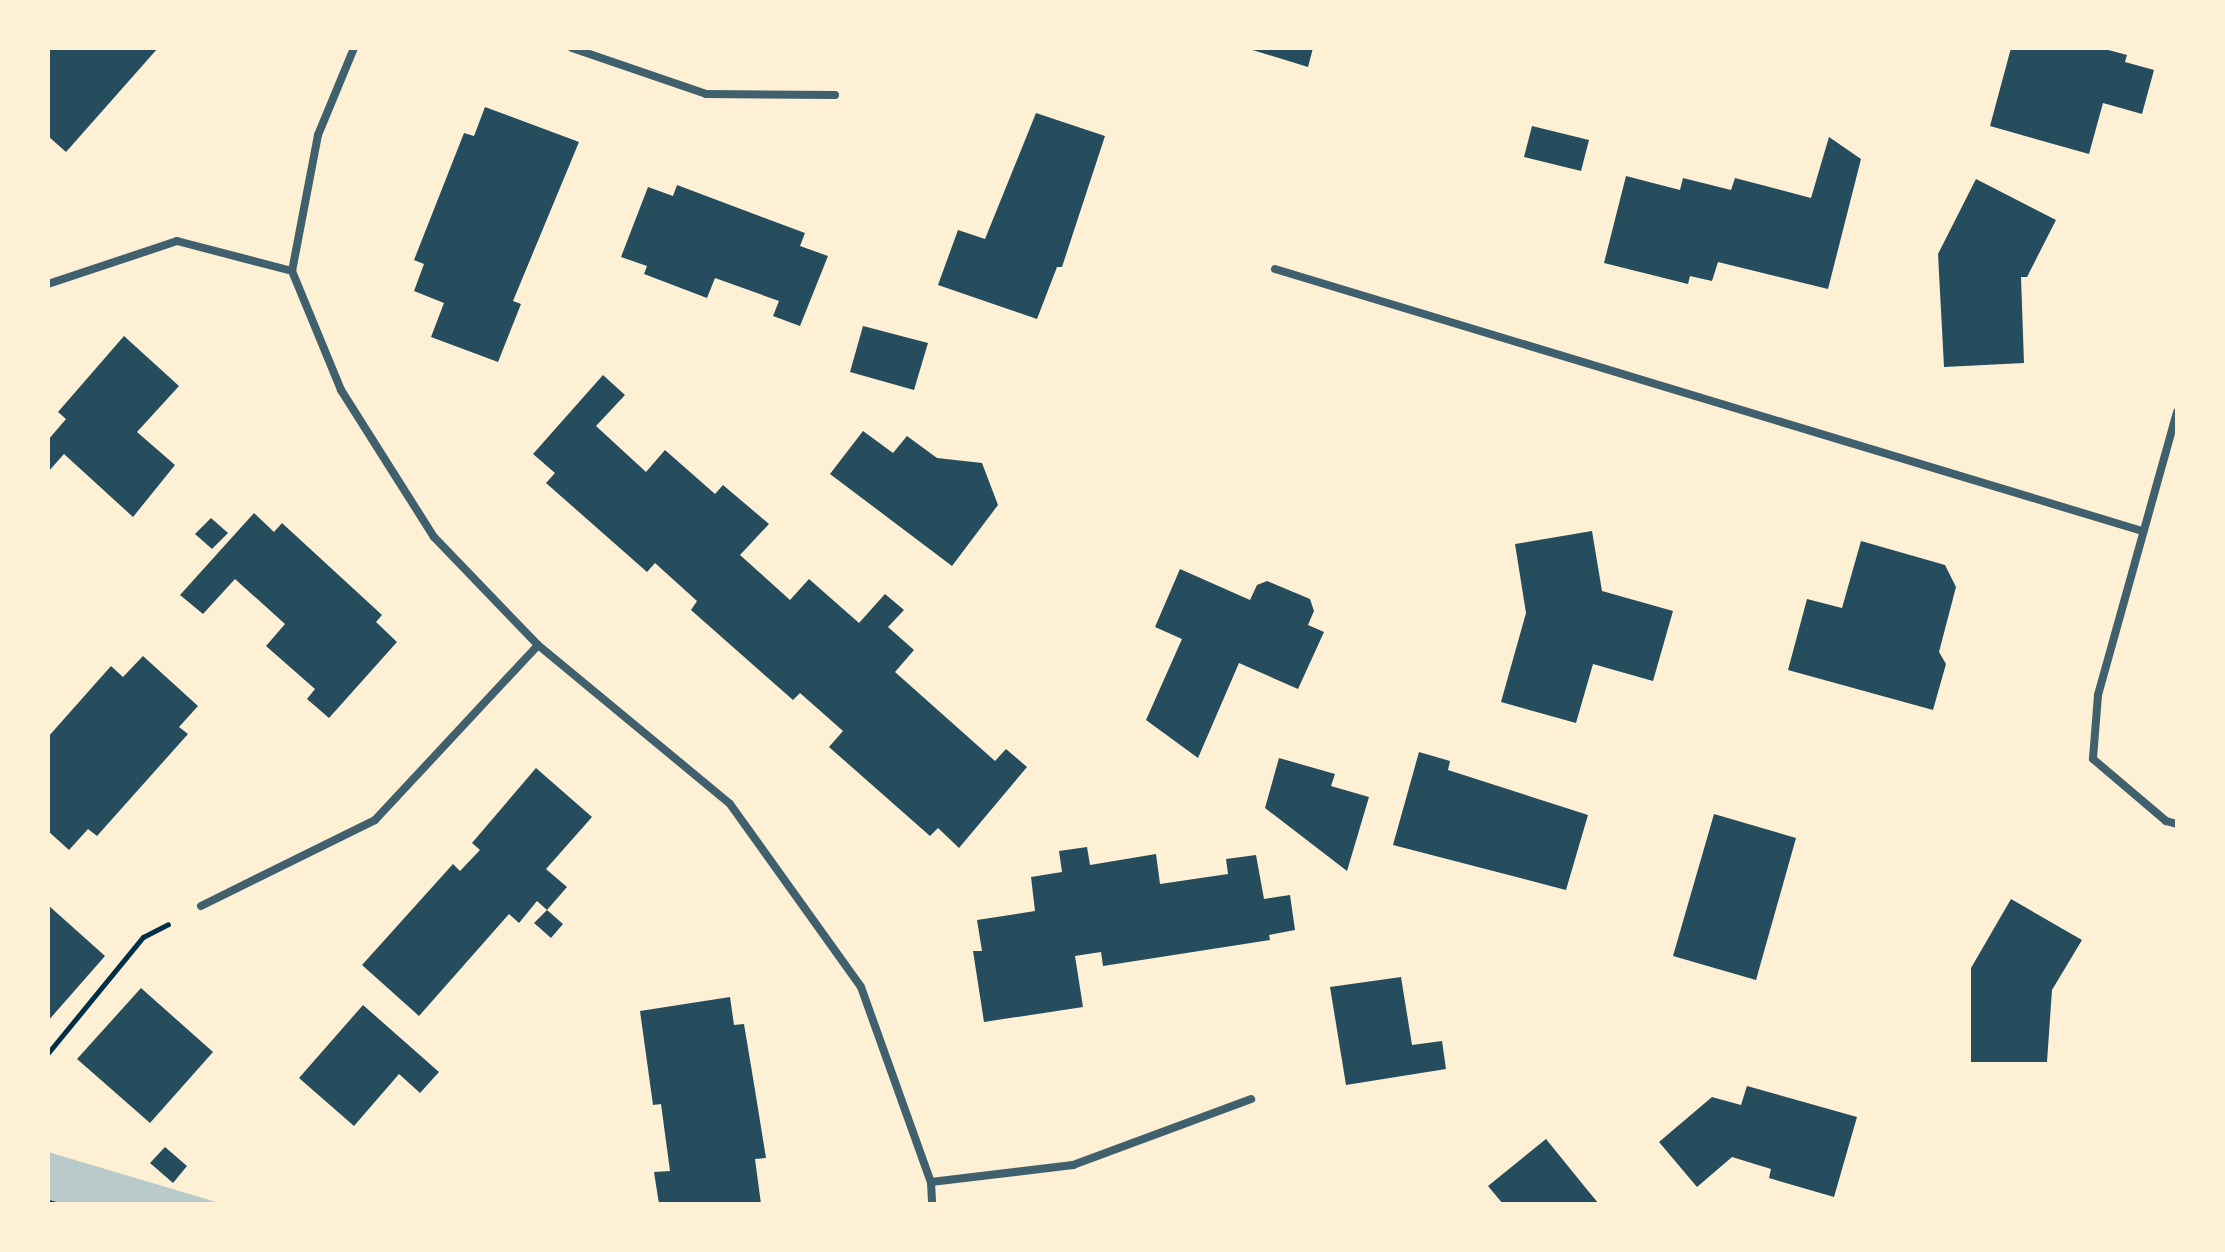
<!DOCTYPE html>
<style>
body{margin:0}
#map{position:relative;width:2225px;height:1252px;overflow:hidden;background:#fdf0d5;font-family:Manrope,sans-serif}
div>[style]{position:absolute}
.green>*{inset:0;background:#b9caca}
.building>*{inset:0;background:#264d5e}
.path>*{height:5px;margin:-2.5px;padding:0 2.5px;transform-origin:2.5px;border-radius:2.5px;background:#003049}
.minor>*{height:8px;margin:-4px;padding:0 4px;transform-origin:4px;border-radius:4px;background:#3f606c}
span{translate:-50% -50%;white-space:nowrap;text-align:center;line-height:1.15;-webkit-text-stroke:7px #fdf0d5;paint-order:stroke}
.frame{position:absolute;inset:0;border:50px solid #fdf0d5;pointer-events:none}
</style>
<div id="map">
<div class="green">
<div style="clip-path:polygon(48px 1152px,223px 1204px,48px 1204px)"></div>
</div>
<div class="building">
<div style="clip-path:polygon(48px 48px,158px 48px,66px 152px,48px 136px)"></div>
<div style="clip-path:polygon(1246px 48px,1313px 48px,1308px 67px)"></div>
<div style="clip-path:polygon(2011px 48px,2101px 48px,2127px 55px,2125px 62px,2154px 70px,2142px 114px,2103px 103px,2089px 154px,1990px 126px)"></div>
<div style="clip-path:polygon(485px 107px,579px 142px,513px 301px,521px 304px,498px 362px,431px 337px,444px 303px,414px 291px,424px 264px,414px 260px,464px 133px,474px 136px)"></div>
<div style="clip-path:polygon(1036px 113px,1105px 136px,1062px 267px,1057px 267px,1037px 319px,938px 285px,958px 230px,985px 239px)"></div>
<div style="clip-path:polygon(1532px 126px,1589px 140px,1581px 171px,1524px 157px)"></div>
<div style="clip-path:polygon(1829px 137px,1861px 159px,1828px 289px,1718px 262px,1712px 281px,1690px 276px,1688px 284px,1604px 263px,1626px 176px,1680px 190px,1683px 178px,1731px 190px,1735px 178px,1811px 198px)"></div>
<div style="clip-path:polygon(1976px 179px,2056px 220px,2027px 277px,2021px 277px,2024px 363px,1944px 367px,1938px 254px)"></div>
<div style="clip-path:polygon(677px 185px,805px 233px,800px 246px,828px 256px,800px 326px,773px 316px,779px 301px,715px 278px,707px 298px,644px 274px,647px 266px,621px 257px,648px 187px,673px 196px)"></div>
<div style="clip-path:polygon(863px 326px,928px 343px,914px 390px,850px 372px)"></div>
<div style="clip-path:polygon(124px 336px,179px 386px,137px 432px,175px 465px,133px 517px,64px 454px,48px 472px,48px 440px,66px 419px,58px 412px)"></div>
<div style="clip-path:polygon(603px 375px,625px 395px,596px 426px,646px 472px,665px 450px,715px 494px,723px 485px,769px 524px,740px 555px,790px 600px,809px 579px,859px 623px,885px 594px,904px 610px,888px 627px,914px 650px,895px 672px,995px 761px,1006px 749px,1027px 767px,959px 848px,938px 828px,930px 836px,829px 747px,843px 731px,800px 693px,793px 700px,691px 610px,697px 601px,655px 563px,647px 572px,546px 483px,555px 473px,533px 454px)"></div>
<div style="clip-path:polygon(863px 431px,893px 453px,907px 436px,937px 458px,982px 463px,998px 505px,952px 566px,830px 474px)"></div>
<div style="clip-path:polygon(254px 513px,274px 532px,282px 523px,382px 615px,376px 622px,397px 642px,329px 718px,307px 699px,315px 689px,266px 646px,285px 624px,235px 579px,203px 614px,180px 595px)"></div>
<div style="clip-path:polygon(211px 518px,228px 533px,212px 549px,195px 534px)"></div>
<div style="clip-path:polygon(1592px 531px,1602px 591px,1673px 611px,1653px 681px,1593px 664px,1576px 723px,1501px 702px,1526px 613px,1515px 544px)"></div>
<div style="clip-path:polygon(1861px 541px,1945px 565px,1956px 587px,1939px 652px,1946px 664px,1933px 710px,1788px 670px,1807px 599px,1842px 608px)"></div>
<div style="clip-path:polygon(1180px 569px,1250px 600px,1257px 585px,1267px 581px,1310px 599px,1314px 611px,1308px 625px,1324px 632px,1298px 689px,1239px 663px,1198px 758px,1146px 720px,1182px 639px,1155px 627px)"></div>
<div style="clip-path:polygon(143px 656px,198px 706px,179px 727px,188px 734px,97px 836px,88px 829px,69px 850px,48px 831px,48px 737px,111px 666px,123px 677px)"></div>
<div style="clip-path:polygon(1419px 752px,1450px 761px,1448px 770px,1588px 815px,1566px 890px,1393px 845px)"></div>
<div style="clip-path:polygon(1279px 758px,1335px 774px,1331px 786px,1369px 797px,1347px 871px,1265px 808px)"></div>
<div style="clip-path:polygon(536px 768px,592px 817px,546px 869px,567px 887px,547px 910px,537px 901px,519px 923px,509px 914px,419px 1016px,362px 965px,453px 864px,460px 871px,480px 850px,472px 843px)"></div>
<div style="clip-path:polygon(1714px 814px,1796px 838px,1756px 980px,1673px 956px)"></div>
<div style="clip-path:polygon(1087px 847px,1090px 865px,1156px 854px,1160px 884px,1228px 874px,1226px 859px,1256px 855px,1264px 899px,1290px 895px,1295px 930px,1269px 935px,1270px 940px,1103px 966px,1101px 952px,1075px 956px,1083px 1007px,984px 1022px,973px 951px,982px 951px,977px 920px,1035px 911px,1031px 877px,1062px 872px,1059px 851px)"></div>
<div style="clip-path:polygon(2011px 899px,2082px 940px,2052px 990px,2047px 1062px,1971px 1062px,1971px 968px)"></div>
<div style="clip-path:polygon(48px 905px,105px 956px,48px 1021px)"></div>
<div style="clip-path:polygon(547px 910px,563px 924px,551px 938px,534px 923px)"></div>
<div style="clip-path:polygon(1401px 977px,1412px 1045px,1442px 1041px,1446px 1069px,1346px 1085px,1330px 987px)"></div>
<div style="clip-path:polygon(141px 988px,213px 1052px,150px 1123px,77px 1059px)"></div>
<div style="clip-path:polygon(730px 997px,734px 1025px,744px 1024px,755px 1090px,766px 1158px,755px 1159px,761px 1204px,659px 1204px,654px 1172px,670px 1171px,661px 1104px,653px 1105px,640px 1011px)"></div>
<div style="clip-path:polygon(363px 1005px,439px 1072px,420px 1093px,399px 1074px,354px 1126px,299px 1078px)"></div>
<div style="clip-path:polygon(1747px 1086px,1857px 1117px,1834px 1197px,1769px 1178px,1771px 1169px,1732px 1157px,1697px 1187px,1659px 1142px,1712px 1097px,1741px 1105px)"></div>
<div style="clip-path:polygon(1546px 1139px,1589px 1192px,1599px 1204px,1503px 1204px,1488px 1186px)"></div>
<div style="clip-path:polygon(165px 1147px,187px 1166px,173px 1183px,150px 1163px)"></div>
</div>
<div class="path">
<div style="left:48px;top:1053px;width:150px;rotate:-50.7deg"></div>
<div style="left:143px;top:937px;width:28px;rotate:-27deg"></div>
<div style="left:48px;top:1202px;width:8px;rotate:14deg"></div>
</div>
<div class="minor">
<div style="left:354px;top:48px;width:94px;rotate:112.5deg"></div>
<div style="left:318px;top:135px;width:138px;rotate:100.8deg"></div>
<div style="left:292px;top:271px;width:129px;rotate:67.6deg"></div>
<div style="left:341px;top:390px;width:174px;rotate:57.7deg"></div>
<div style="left:434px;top:537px;width:150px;rotate:46.1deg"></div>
<div style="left:538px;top:645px;width:249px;rotate:39.6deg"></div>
<div style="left:730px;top:804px;width:225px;rotate:54.4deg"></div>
<div style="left:861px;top:987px;width:207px;rotate:70.3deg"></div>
<div style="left:931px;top:1182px;width:22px;rotate:87deg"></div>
<div style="left:572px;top:48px;width:142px;rotate:18.9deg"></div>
<div style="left:706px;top:94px;width:129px;rotate:0.4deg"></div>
<div style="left:1275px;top:269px;width:906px;rotate:16.81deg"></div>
<div style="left:48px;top:284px;width:136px;rotate:-18.4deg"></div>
<div style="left:177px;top:241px;width:119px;rotate:14.6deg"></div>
<div style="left:2177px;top:412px;width:294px;rotate:105.6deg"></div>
<div style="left:2098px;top:695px;width:64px;rotate:94.5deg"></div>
<div style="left:2093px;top:759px;width:96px;rotate:40.3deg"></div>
<div style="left:2166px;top:821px;width:11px;rotate:15deg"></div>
<div style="left:201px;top:906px;width:194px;rotate:-26.3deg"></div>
<div style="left:375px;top:820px;width:239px;rotate:-47deg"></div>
<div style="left:931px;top:1182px;width:143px;rotate:-6.8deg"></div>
<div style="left:1073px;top:1165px;width:190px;rotate:-20.3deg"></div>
</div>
<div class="frame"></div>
</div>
